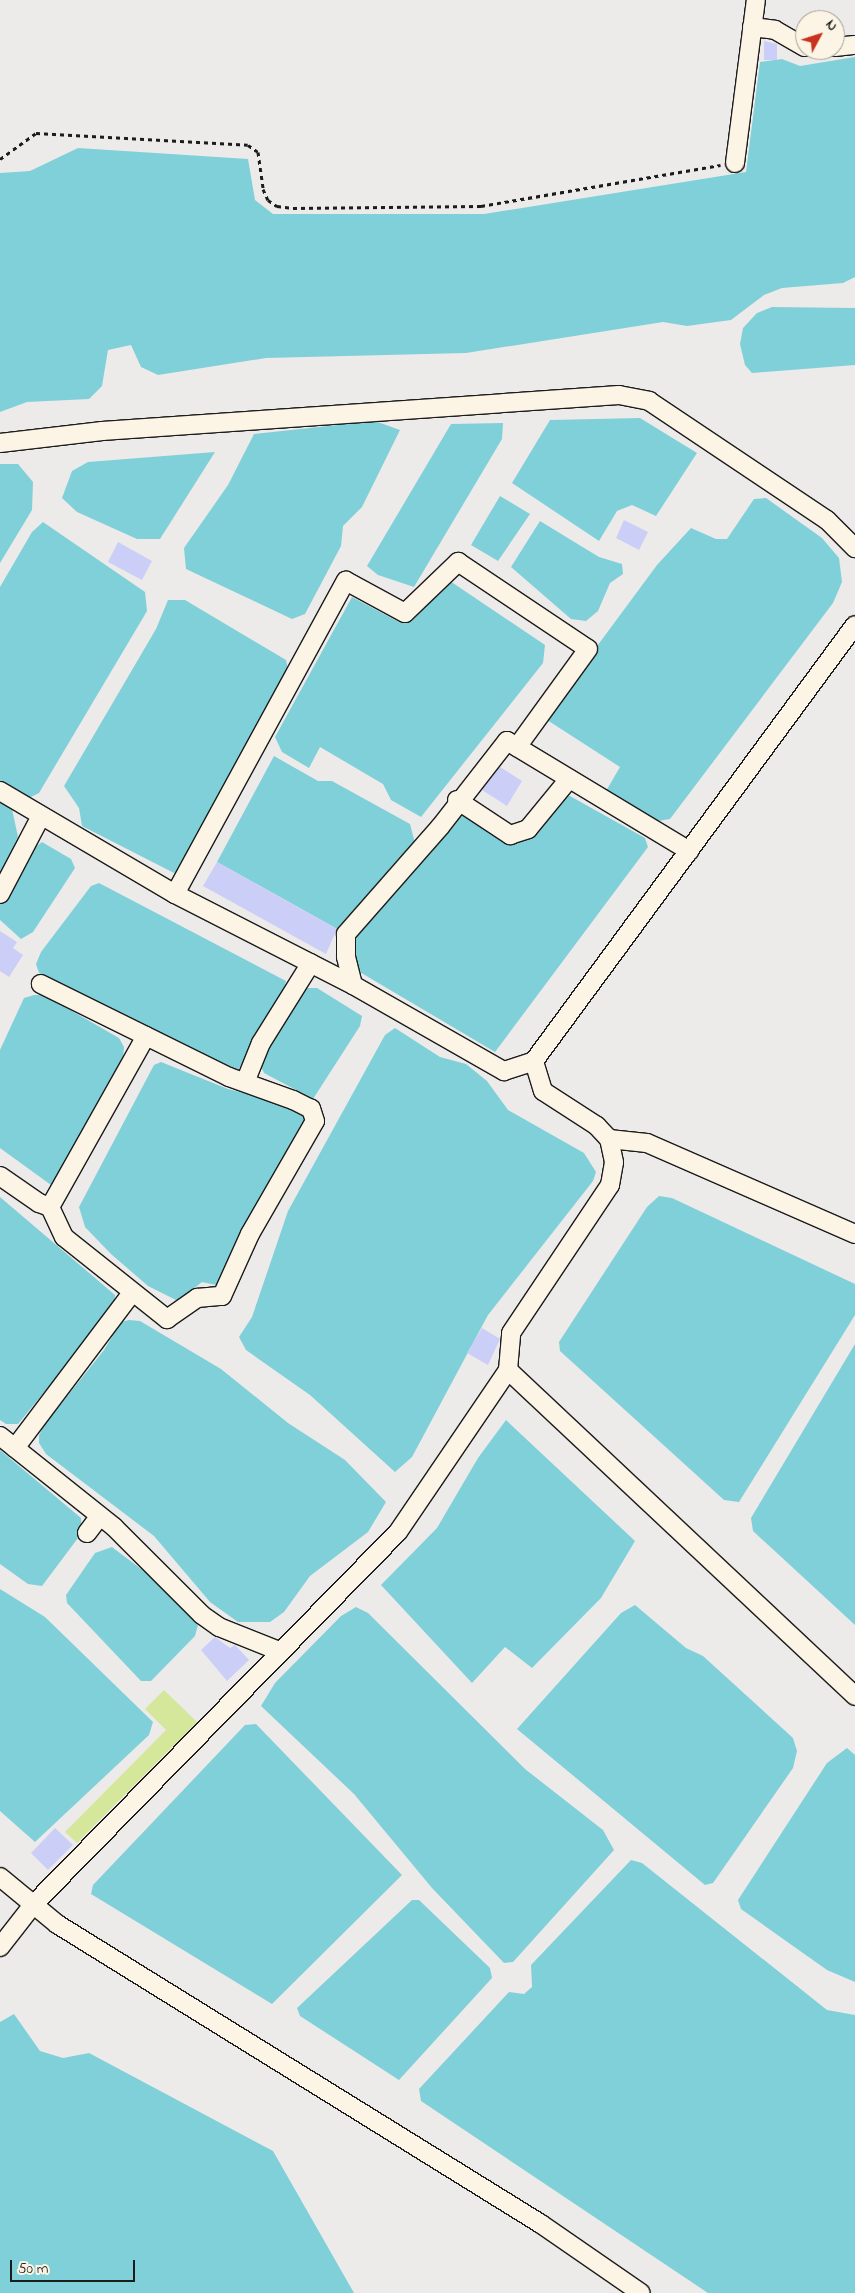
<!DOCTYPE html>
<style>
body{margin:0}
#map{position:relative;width:855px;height:2293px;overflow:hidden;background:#edeaea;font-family:"Indie Flower",sans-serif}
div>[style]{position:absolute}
.green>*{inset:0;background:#d5e79b}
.water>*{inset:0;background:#80d0d9}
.building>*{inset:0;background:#cbcff7}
.path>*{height:3px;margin-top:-1.5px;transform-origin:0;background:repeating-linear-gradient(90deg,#1c1c1c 0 4px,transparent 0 8px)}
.roads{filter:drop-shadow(1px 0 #1c1c1c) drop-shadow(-1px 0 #1c1c1c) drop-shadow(0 1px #1c1c1c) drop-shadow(0 -1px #1c1c1c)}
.minor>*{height:18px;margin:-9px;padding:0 9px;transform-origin:9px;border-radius:9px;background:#fcf5e5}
span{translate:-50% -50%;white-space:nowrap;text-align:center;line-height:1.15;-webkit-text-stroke:4px #fcf5e5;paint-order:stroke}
.north{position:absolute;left:795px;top:10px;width:50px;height:50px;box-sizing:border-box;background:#fcf5e5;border:1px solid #a29e95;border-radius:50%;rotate:50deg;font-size:14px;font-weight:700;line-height:20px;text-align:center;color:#1c1c1c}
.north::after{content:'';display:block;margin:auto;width:18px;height:22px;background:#c8321e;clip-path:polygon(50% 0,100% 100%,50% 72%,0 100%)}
.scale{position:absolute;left:10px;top:2260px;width:125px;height:22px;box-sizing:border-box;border:2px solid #1c1c1c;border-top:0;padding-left:6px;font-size:15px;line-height:18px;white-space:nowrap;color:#1c1c1c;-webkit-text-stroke:4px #fcf5e5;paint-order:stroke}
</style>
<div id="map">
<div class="green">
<div style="clip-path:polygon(164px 1690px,197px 1722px,77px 1843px,65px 1832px,166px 1730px,145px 1709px)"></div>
</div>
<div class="water">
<div style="clip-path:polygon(855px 57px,855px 277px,843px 283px,782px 288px,764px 295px,731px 320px,687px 326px,663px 322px,466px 353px,266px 358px,158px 375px,141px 367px,131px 345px,108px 350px,102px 386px,89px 399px,27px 402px,0 412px,0 173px,30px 171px,78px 148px,248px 159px,255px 200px,273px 214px,484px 214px,746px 172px,760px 62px,782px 59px,800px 66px)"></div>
<div style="clip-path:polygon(772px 307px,855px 308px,855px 365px,752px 373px,745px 365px,740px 344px,743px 328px,757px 313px)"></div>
<div style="clip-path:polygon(640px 418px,697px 453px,656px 516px,632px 505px,617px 511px,599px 541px,512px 483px,550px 420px)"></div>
<div style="clip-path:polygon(375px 421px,400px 430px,362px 507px,343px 526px,341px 546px,305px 614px,292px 619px,186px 569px,184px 548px,228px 485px,254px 434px)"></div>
<div style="clip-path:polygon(503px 423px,502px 439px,414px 587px,378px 575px,367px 566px,451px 424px)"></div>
<div style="clip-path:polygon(215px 452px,160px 539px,137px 539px,77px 512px,62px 498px,72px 471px,88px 462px)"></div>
<div style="clip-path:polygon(0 464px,18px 464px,33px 482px,32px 510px,0 563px)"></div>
<div style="clip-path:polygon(500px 496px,530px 514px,498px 561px,471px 545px)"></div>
<div style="clip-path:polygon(766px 498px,822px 538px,839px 558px,842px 582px,833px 603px,670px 819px,658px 821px,606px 791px,620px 767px,544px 718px,657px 565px,691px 528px,716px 539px,727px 539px,754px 499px)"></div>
<div style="clip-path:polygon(540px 521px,599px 557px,622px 564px,623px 574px,610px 583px,598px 611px,586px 621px,571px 619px,511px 567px)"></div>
<div style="clip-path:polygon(43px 522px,145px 592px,147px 611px,39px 793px,27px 799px,0 782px,0 587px,32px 532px)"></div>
<div style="clip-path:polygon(447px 579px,545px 645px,543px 663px,421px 817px,391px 800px,383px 784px,320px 747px,309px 768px,282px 752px,275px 737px,352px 597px,399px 622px,412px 621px)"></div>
<div style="clip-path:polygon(168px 600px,185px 600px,286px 660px,289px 674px,185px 865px,174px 873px,82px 826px,79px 808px,64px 786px,156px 629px)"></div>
<div style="clip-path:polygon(274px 756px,318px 781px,332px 781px,410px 824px,415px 843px,339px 930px,217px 862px)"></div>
<div style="clip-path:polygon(570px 796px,645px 838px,648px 847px,495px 1052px,358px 971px,351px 942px,361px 926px,460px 815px,467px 813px,508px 840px,557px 797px)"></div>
<div style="clip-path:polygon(0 801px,12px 809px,18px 837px,0 874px)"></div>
<div style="clip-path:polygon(42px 842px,71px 859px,75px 868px,33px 932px,21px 939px,0 920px,0 902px,31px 850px)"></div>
<div style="clip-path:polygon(99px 883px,286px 981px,282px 997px,238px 1070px,101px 1007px,39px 973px,36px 964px,41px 952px,91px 886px)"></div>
<div style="clip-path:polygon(304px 988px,317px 988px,362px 1016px,360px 1026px,313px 1099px,264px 1073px,259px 1062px)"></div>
<div style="clip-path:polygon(34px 995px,44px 995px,119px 1038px,124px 1047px,123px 1060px,65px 1178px,51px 1185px,0 1148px,0 1050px,24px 998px)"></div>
<div style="clip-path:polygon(395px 1028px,440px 1057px,466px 1064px,487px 1081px,508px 1110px,584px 1153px,596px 1172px,593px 1181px,488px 1315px,412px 1457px,395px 1472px,310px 1395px,246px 1350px,239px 1337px,252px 1317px,288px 1211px,385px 1035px)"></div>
<div style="clip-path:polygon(161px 1062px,228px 1089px,298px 1107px,308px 1119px,253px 1209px,233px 1247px,222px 1280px,216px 1285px,202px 1282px,178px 1301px,148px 1286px,111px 1254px,85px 1227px,79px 1207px,154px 1065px)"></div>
<div style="clip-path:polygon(659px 1196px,672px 1198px,855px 1284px,855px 1315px,739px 1502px,724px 1500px,560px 1351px,559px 1342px,647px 1207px)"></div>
<div style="clip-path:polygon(0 1197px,115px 1295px,114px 1307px,18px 1424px,6px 1424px,0 1420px)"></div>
<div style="clip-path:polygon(129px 1320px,140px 1321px,221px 1369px,288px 1423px,345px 1460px,386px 1502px,368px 1532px,310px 1576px,284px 1612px,270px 1622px,238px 1622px,210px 1602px,154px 1536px,46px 1454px,39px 1443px,39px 1435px,45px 1424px,104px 1350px,121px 1322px)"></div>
<div style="clip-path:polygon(855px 1344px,855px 1625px,753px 1531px,751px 1518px)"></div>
<div style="clip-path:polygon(506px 1420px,635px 1541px,601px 1598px,532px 1668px,505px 1647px,472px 1683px,381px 1585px,437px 1528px,478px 1458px)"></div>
<div style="clip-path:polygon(0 1450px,81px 1518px,81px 1534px,42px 1586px,28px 1584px,0 1564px)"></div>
<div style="clip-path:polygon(112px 1547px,149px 1575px,198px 1625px,195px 1636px,151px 1681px,141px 1681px,67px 1603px,66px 1595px,95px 1553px)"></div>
<div style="clip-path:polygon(0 1589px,45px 1617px,153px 1722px,149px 1735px,35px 1842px,0 1811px)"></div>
<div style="clip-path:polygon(635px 1605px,686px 1648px,703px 1656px,793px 1738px,797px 1751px,793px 1768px,713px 1883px,705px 1885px,517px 1729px,621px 1613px)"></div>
<div style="clip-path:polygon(356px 1607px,368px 1613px,525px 1769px,603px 1830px,614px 1850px,513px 1962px,504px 1963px,432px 1888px,354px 1794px,261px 1706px,275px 1683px,341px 1616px)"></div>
<div style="clip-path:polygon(256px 1724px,402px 1875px,272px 2004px,91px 1894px,93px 1885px,245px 1725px)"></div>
<div style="clip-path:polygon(847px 1748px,855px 1755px,855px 1982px,827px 1970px,741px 1909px,738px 1900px,827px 1763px)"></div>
<div style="clip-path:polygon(631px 1860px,642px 1863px,827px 2010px,855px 2015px,855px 2293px,708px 2293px,421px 2101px,419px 2089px,509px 1992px,524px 1994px,532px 1987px,531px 1965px)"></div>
<div style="clip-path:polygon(412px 1900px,419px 1900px,490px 1968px,492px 1978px,399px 2080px,300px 2016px,297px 2008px)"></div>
<div style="clip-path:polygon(14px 2014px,40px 2051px,63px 2058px,89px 2053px,273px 2151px,354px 2293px,0 2293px,0 2022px)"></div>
</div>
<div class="building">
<div style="clip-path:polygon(764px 41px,777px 44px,777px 60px,764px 60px)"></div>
<div style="clip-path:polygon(624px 520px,648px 532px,639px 550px,616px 538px)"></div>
<div style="clip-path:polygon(118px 542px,152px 561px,142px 580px,108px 562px)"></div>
<div style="clip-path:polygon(500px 767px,522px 781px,507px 806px,482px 790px)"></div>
<div style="clip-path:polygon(217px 862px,337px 929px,326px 954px,203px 886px)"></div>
<div style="clip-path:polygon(0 931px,17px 942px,13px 948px,23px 955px,9px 977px,0 971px)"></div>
<div style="clip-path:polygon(482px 1328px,500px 1339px,488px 1365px,467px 1353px)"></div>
<div style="clip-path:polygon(215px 1637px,230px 1648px,235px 1645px,249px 1660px,227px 1681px,201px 1650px)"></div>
<div style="clip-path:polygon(55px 1828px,73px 1845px,48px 1870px,31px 1853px)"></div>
</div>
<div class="path">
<div style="left:0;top:159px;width:44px;rotate:-35.8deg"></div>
<div style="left:36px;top:133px;width:212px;rotate:3.2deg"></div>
<div style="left:248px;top:145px;width:12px;rotate:35deg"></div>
<div style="left:258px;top:152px;width:37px;rotate:82deg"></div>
<div style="left:263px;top:189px;width:12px;rotate:66deg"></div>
<div style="left:268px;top:200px;width:11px;rotate:34deg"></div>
<div style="left:277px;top:206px;width:16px;rotate:7deg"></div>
<div style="left:293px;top:208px;width:188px;rotate:-0.6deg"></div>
<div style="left:481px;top:206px;width:243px;rotate:-9.7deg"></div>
</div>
<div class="roads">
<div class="minor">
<div style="left:752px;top:27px;width:23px;rotate:7deg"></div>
<div style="left:775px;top:30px;width:34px;rotate:30deg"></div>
<div style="left:835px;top:47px;width:20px;rotate:-6deg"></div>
<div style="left:735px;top:163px;width:164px;rotate:-82.7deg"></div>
<div style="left:0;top:443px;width:103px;rotate:-6.7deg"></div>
<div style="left:102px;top:431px;width:518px;rotate:-3.98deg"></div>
<div style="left:619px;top:395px;width:31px;rotate:11deg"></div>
<div style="left:649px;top:401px;width:214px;rotate:33.8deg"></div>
<div style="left:827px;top:520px;width:40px;rotate:45deg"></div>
<div style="left:0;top:791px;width:203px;rotate:30.5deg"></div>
<div style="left:175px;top:894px;width:200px;rotate:27.1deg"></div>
<div style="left:353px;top:985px;width:174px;rotate:29.7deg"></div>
<div style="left:504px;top:1071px;width:32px;rotate:-18deg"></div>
<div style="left:457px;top:800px;width:64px;rotate:33.4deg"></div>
<div style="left:510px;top:835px;width:19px;rotate:-18deg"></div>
<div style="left:528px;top:829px;width:65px;rotate:-50.6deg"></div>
<div style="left:0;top:894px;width:88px;rotate:-62.3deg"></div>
<div style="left:175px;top:894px;width:357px;rotate:-61.4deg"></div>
<div style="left:346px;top:581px;width:67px;rotate:28.5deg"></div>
<div style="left:405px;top:613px;width:74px;rotate:-43.9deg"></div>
<div style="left:458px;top:562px;width:156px;rotate:33.8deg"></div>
<div style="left:588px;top:649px;width:121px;rotate:125.9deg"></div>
<div style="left:353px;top:985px;width:29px;rotate:-104deg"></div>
<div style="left:346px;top:957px;width:23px;rotate:-90deg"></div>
<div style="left:346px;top:934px;width:142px;rotate:-48.7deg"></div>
<div style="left:440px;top:827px;width:109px;rotate:-52.1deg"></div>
<div style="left:507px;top:741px;width:213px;rotate:31.1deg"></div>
<div style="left:246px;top:1080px;width:40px;rotate:-68deg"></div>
<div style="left:261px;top:1043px;width:94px;rotate:-58deg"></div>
<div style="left:609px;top:1139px;width:38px;rotate:6deg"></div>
<div style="left:647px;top:1143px;width:227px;rotate:23.6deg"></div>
<div style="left:0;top:1176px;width:47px;rotate:34.7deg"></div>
<div style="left:39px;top:1203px;width:12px;rotate:20deg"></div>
<div style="left:50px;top:1207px;width:33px;rotate:65deg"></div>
<div style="left:64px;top:1237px;width:132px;rotate:38.5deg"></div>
<div style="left:167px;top:1319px;width:37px;rotate:-35deg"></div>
<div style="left:197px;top:1298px;width:25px;rotate:-5deg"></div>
<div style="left:222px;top:1296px;width:68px;rotate:-65.7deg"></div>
<div style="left:250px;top:1234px;width:130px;rotate:-60.1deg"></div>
<div style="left:315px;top:1121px;width:13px;rotate:-108deg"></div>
<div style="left:311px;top:1109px;width:20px;rotate:-153deg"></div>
<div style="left:293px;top:1100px;width:68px;rotate:-160.2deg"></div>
<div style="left:229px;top:1077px;width:210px;rotate:-153.7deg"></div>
<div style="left:50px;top:1207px;width:196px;rotate:-60.7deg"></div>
<div style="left:508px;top:1370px;width:476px;rotate:43.2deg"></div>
<div style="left:0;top:1436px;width:146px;rotate:38.6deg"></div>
<div style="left:114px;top:1527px;width:124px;rotate:45deg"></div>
<div style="left:202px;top:1615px;width:21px;rotate:35deg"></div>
<div style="left:219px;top:1627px;width:65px;rotate:21.8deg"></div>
<div style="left:15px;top:1448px;width:193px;rotate:-53deg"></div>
<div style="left:87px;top:1533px;width:21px;rotate:-53deg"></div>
<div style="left:0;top:1877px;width:74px;rotate:39.5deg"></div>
<div style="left:57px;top:1924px;width:569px;rotate:31.79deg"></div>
<div style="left:541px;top:2224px;width:121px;rotate:34.6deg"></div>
<div style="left:0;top:1947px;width:52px;rotate:-52deg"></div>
<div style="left:32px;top:1906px;width:523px;rotate:-45.62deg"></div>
<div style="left:398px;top:1532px;width:196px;rotate:-55.8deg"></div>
<div style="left:508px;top:1370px;width:37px;rotate:-85deg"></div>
<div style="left:511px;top:1333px;width:178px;rotate:-56.2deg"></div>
<div style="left:610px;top:1185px;width:23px;rotate:-80deg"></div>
<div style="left:614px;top:1162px;width:24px;rotate:-102deg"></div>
<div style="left:609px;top:1139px;width:18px;rotate:-133deg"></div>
<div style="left:597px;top:1126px;width:64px;rotate:-147.1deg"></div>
<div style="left:543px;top:1091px;width:31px;rotate:-107deg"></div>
<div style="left:534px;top:1061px;width:541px;rotate:-53.64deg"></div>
</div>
</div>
<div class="north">N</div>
<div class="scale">50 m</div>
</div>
